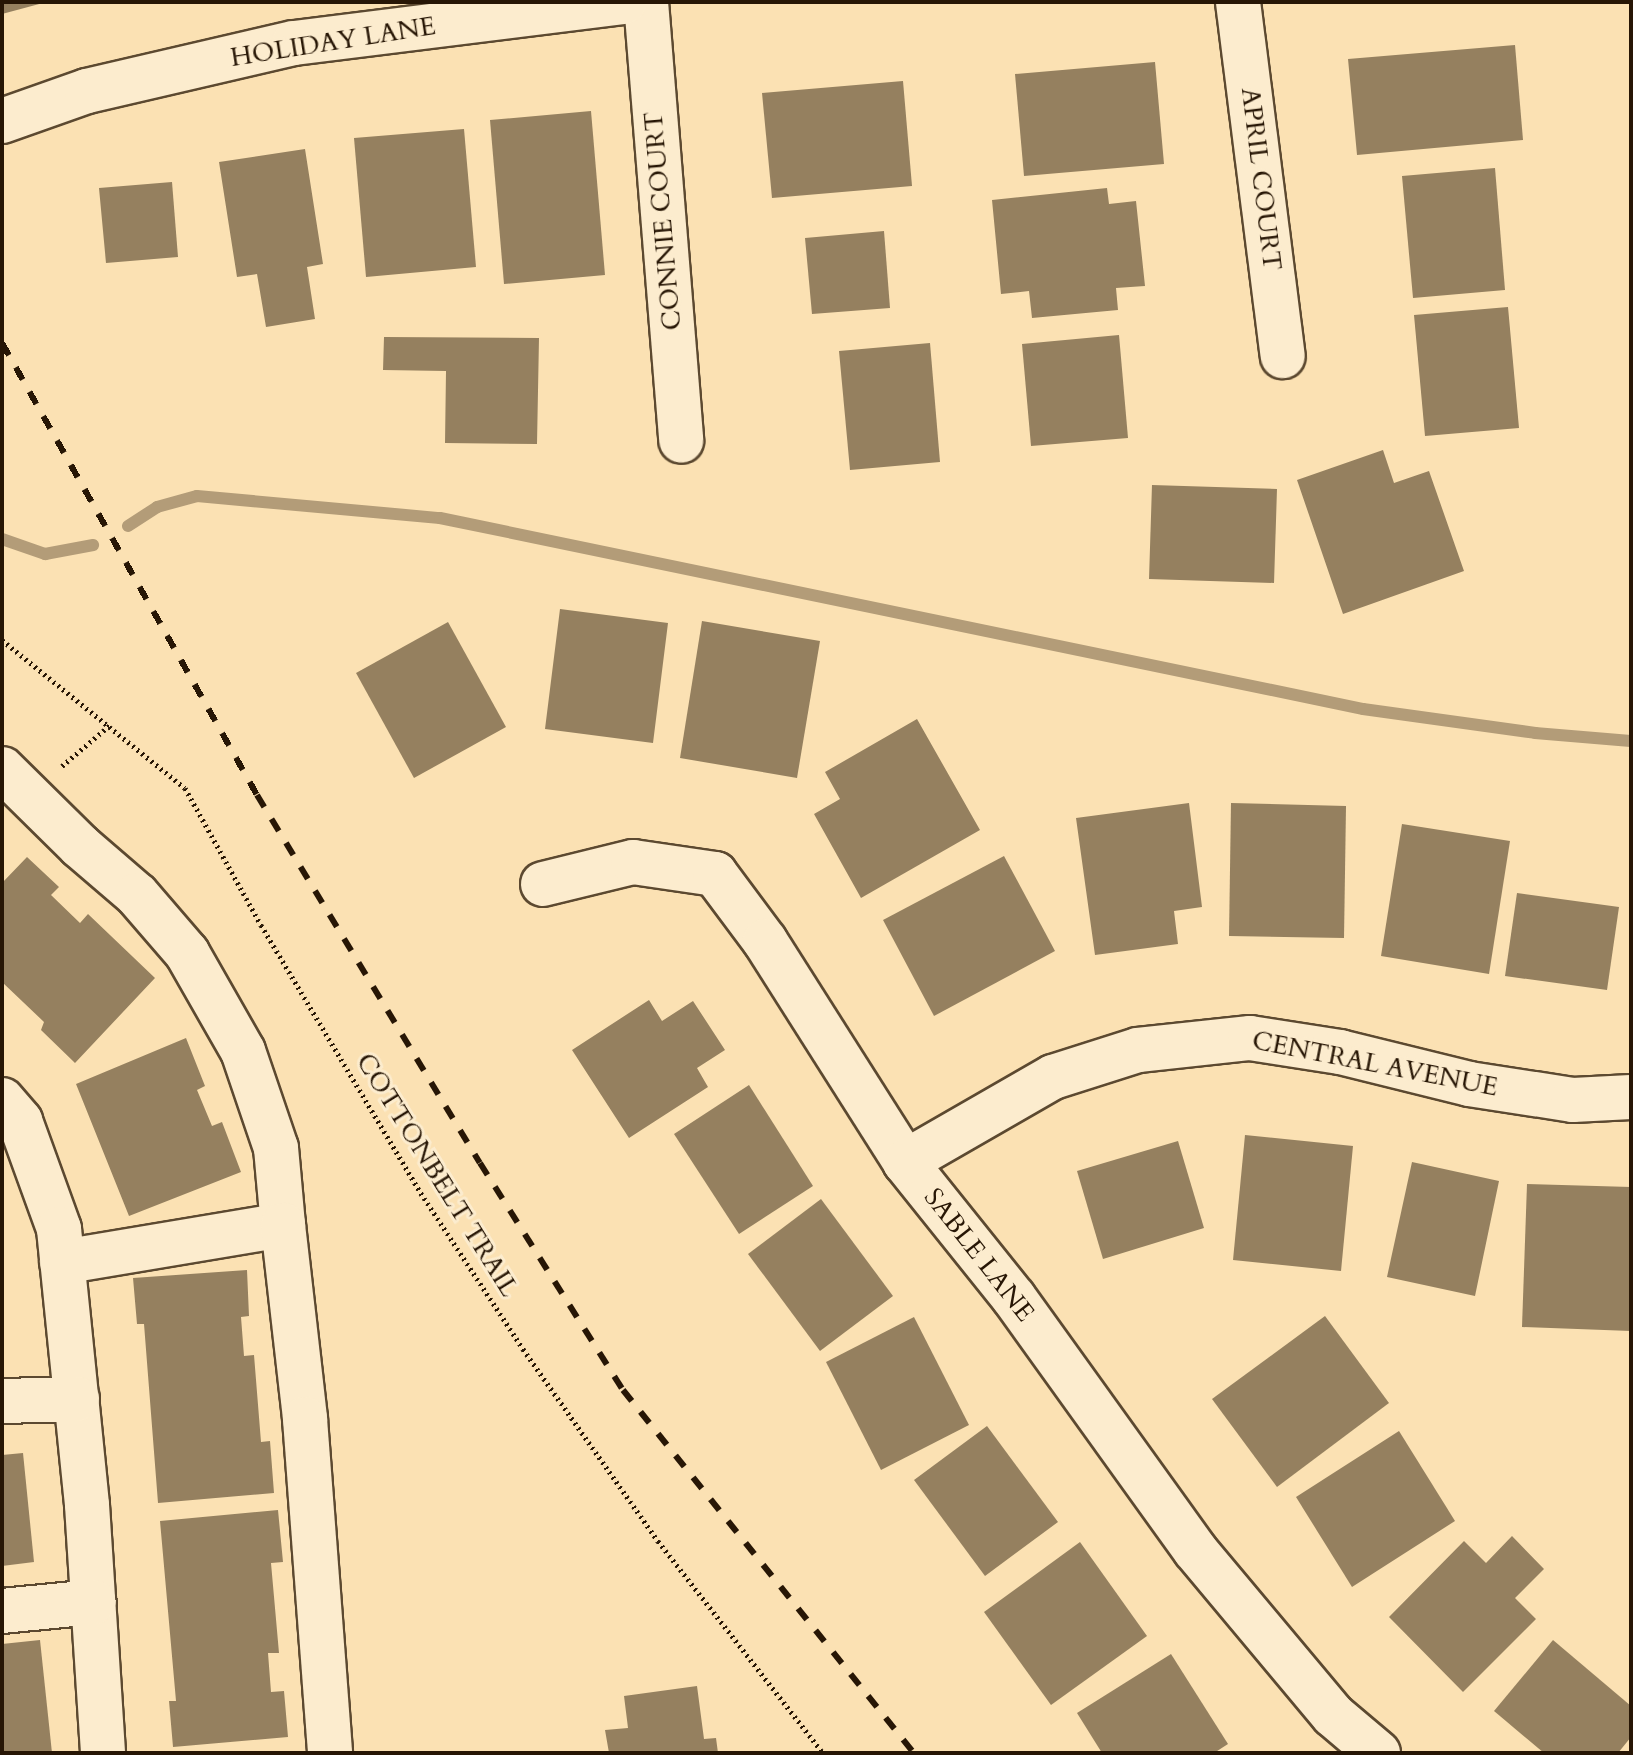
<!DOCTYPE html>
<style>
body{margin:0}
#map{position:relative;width:1633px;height:1755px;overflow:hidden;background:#fbe1b3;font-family:Cardo,serif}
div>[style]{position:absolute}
.stream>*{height:12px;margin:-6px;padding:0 6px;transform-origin:6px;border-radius:6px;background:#b39c78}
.building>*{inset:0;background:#95805f}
.path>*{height:5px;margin-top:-2.5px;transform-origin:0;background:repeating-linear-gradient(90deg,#271605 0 2px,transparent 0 6px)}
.roads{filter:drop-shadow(2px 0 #5c4930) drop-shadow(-2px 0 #5c4930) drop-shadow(0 2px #5c4930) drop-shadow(0 -2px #5c4930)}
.minor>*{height:44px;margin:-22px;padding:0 22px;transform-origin:22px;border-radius:22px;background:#fcecce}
.rail>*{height:6px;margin-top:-3px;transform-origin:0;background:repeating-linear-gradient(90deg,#271605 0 14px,transparent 0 28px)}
span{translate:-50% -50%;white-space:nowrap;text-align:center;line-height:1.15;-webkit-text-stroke:6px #fcecce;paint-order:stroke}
.street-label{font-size:26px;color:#271605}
.frame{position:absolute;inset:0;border:4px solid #271605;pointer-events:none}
</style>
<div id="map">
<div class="stream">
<div style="left:128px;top:526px;width:35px;rotate:-33deg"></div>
<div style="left:157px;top:507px;width:41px;rotate:-15.4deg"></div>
<div style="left:197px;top:496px;width:244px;rotate:5.2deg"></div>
<div style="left:440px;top:518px;width:943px;rotate:11.69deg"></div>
<div style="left:1363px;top:709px;width:174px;rotate:7.9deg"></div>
<div style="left:1535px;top:733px;width:96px;rotate:4.8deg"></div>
<div style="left:2px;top:539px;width:46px;rotate:19.2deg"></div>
<div style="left:45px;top:554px;width:49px;rotate:-10.6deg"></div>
</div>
<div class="building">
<div style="clip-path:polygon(2px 2px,42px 2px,43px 3px,2px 14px)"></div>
<div style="clip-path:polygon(1515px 45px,1523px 140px,1357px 155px,1348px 59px)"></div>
<div style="clip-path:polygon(1155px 62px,1164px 164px,1024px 176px,1015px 74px)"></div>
<div style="clip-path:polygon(903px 81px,912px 186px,772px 198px,762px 93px)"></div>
<div style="clip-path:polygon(591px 111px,605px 275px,504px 284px,490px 120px)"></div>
<div style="clip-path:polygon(464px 129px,476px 267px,366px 277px,354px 138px)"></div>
<div style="clip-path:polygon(305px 149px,323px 264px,307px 267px,315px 319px,266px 327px,257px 274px,237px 277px,219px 162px)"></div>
<div style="clip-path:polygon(1495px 168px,1505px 290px,1413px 298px,1402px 176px)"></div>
<div style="clip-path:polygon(172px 182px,178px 257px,106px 263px,99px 188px)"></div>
<div style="clip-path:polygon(1107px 188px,1109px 204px,1136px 201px,1145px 286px,1116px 288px,1118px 310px,1032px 318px,1029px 291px,1001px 294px,992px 200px)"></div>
<div style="clip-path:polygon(884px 231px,890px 308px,812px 314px,805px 238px)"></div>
<div style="clip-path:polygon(1508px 307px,1519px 428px,1425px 436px,1414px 315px)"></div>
<div style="clip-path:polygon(1119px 335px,1128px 438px,1031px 446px,1022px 344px)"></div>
<div style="clip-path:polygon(384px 337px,539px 338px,537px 444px,445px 443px,446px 371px,383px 370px)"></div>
<div style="clip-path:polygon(930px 343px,940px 462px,850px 470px,839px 351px)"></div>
<div style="clip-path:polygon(1383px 450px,1394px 483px,1429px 471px,1464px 571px,1343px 614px,1297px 480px)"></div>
<div style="clip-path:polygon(1152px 485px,1277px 489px,1274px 583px,1149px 579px)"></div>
<div style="clip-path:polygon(560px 609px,668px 623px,653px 743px,545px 729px)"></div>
<div style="clip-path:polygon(702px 621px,820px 641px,797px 778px,680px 758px)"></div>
<div style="clip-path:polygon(448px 622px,506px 727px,414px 778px,356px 673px)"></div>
<div style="clip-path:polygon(917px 719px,980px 830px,861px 898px,814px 814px,840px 799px,825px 772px)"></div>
<div style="clip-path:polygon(1189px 803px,1202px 907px,1174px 911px,1178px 944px,1095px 955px,1076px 818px)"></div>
<div style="clip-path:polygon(1231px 803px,1346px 806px,1344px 938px,1229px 936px)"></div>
<div style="clip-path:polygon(1402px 824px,1510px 841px,1489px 974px,1381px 956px)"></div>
<div style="clip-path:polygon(1004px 856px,1055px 951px,934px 1016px,883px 920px)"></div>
<div style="clip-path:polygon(27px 857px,59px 887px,51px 895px,80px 923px,88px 914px,155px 978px,75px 1063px,41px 1030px,44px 1022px,2px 982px,2px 883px)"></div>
<div style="clip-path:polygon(1517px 893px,1619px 907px,1607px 990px,1505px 976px)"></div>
<div style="clip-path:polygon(649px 1000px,662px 1021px,693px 1001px,725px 1050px,697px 1068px,708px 1087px,629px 1138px,572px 1050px)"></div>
<div style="clip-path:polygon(186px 1038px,205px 1086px,197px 1090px,212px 1126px,222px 1122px,241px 1172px,129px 1216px,76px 1084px)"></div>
<div style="clip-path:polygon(749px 1085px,813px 1186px,739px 1234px,674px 1134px)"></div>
<div style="clip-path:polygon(1245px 1135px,1353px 1146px,1341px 1271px,1233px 1260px)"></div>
<div style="clip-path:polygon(1178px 1141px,1204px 1228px,1103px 1259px,1077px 1171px)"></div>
<div style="clip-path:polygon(1412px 1162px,1499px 1181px,1475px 1296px,1387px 1277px)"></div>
<div style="clip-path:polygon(1527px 1184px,1631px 1187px,1631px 1331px,1522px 1327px)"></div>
<div style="clip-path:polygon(821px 1199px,893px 1296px,820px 1351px,748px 1254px)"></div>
<div style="clip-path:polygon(247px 1270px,249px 1316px,241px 1317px,244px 1356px,254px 1355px,261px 1442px,270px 1441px,274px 1493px,158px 1503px,144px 1324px,137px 1324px,133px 1278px)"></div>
<div style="clip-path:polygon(1325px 1316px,1389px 1403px,1277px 1487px,1212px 1399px)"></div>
<div style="clip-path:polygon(914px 1317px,969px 1425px,881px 1470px,826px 1362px)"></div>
<div style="clip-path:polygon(987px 1426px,1058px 1522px,985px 1576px,914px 1480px)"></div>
<div style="clip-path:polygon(1399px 1431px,1455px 1521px,1352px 1587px,1296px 1497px)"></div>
<div style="clip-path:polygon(23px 1453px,34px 1562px,2px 1566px,2px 1455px)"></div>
<div style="clip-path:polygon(278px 1510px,283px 1562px,271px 1563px,279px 1653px,268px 1653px,271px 1692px,284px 1691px,288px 1737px,173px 1747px,169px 1701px,176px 1701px,160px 1521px)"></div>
<div style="clip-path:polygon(1512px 1536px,1544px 1569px,1515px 1598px,1536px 1619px,1463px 1692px,1389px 1617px,1464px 1541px,1486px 1563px)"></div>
<div style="clip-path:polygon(1080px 1542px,1147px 1636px,1051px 1705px,984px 1612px)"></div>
<div style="clip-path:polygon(40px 1640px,52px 1753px,2px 1753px,2px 1644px)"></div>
<div style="clip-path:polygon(1553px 1640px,1631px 1706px,1631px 1737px,1618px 1753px,1544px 1753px,1494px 1711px)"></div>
<div style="clip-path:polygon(1171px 1654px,1228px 1744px,1214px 1753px,1102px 1753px,1077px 1713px)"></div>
<div style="clip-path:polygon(697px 1686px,704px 1739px,716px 1738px,718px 1753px,609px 1753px,605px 1730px,628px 1728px,624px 1696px)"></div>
</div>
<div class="path">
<div style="left:2px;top:640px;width:235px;rotate:39deg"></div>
<div style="left:185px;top:788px;width:157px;rotate:61deg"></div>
<div style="left:261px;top:925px;width:318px;rotate:59.2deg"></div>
<div style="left:424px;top:1198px;width:181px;rotate:56.7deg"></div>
<div style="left:523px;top:1349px;width:235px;rotate:54.9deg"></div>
<div style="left:658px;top:1541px;width:269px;rotate:52.1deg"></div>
<div style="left:62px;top:766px;width:63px;rotate:-40.5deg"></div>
</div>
<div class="roads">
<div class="minor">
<div style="left:646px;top:2px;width:440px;rotate:85.4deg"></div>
<div style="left:1238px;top:2px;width:357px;rotate:82.8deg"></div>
<div style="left:2px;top:121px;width:90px;rotate:-19.4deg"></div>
<div style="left:87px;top:91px;width:212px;rotate:-13.1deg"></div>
<div style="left:294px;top:43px;width:333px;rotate:-7.1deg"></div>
<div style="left:2px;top:769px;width:110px;rotate:44.6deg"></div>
<div style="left:80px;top:846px;width:75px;rotate:40.7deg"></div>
<div style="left:137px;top:895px;width:77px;rotate:49.2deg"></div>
<div style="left:187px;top:953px;width:113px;rotate:60.3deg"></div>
<div style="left:243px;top:1051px;width:102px;rotate:71.2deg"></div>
<div style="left:276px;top:1148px;width:77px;rotate:84.8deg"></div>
<div style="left:283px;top:1225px;width:224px;rotate:170.5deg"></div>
<div style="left:543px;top:884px;width:93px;rotate:-13.7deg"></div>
<div style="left:633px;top:862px;width:83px;rotate:8.3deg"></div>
<div style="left:715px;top:874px;width:84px;rotate:53.3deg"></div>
<div style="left:765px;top:941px;width:262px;rotate:57.6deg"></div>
<div style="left:905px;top:1162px;width:174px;rotate:51.3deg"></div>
<div style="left:1014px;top:1298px;width:310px;rotate:54.3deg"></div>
<div style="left:1195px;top:1550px;width:215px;rotate:50.1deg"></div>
<div style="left:1333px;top:1715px;width:59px;rotate:40.2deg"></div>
<div style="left:2px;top:1100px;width:28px;rotate:49deg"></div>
<div style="left:20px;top:1121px;width:115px;rotate:70.1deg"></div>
<div style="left:59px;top:1229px;width:277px;rotate:84.2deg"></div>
<div style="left:87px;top:1505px;width:249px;rotate:86.3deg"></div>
<div style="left:905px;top:1162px;width:171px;rotate:-29.9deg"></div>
<div style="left:1053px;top:1077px;width:89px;rotate:-17.6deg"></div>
<div style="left:1138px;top:1050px;width:113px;rotate:-6.1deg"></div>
<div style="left:1250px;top:1038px;width:91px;rotate:8.8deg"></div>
<div style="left:1340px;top:1052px;width:133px;rotate:13.9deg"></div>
<div style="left:1469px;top:1084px;width:105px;rotate:8.7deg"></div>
<div style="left:1573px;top:1100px;width:58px;rotate:-3deg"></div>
<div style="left:283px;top:1225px;width:195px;rotate:83.5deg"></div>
<div style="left:305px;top:1419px;width:335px;rotate:85.7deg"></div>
<div style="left:2px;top:1401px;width:75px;rotate:-1.5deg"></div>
<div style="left:2px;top:1611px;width:92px;rotate:-5.6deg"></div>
</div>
</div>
<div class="rail">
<div style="left:2px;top:343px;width:519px;rotate:60.57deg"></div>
<div style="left:257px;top:795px;width:430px;rotate:58.8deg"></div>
<div style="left:480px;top:1163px;width:268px;rotate:57.8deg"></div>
<div style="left:623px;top:1390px;width:465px;rotate:51.3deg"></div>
</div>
<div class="street-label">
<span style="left:333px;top:42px;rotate:-9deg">HOLIDAY LANE</span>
<span style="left:1261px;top:179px;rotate:83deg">APRIL COURT</span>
<span style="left:663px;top:221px;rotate:-95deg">CONNIE COURT</span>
<span style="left:1375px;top:1064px;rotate:11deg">CENTRAL AVENUE</span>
<span style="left:437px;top:1175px;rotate:58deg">COTTONBELT TRAIL</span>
<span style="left:979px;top:1255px;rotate:52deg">SABLE LANE</span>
</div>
<div class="frame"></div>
</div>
